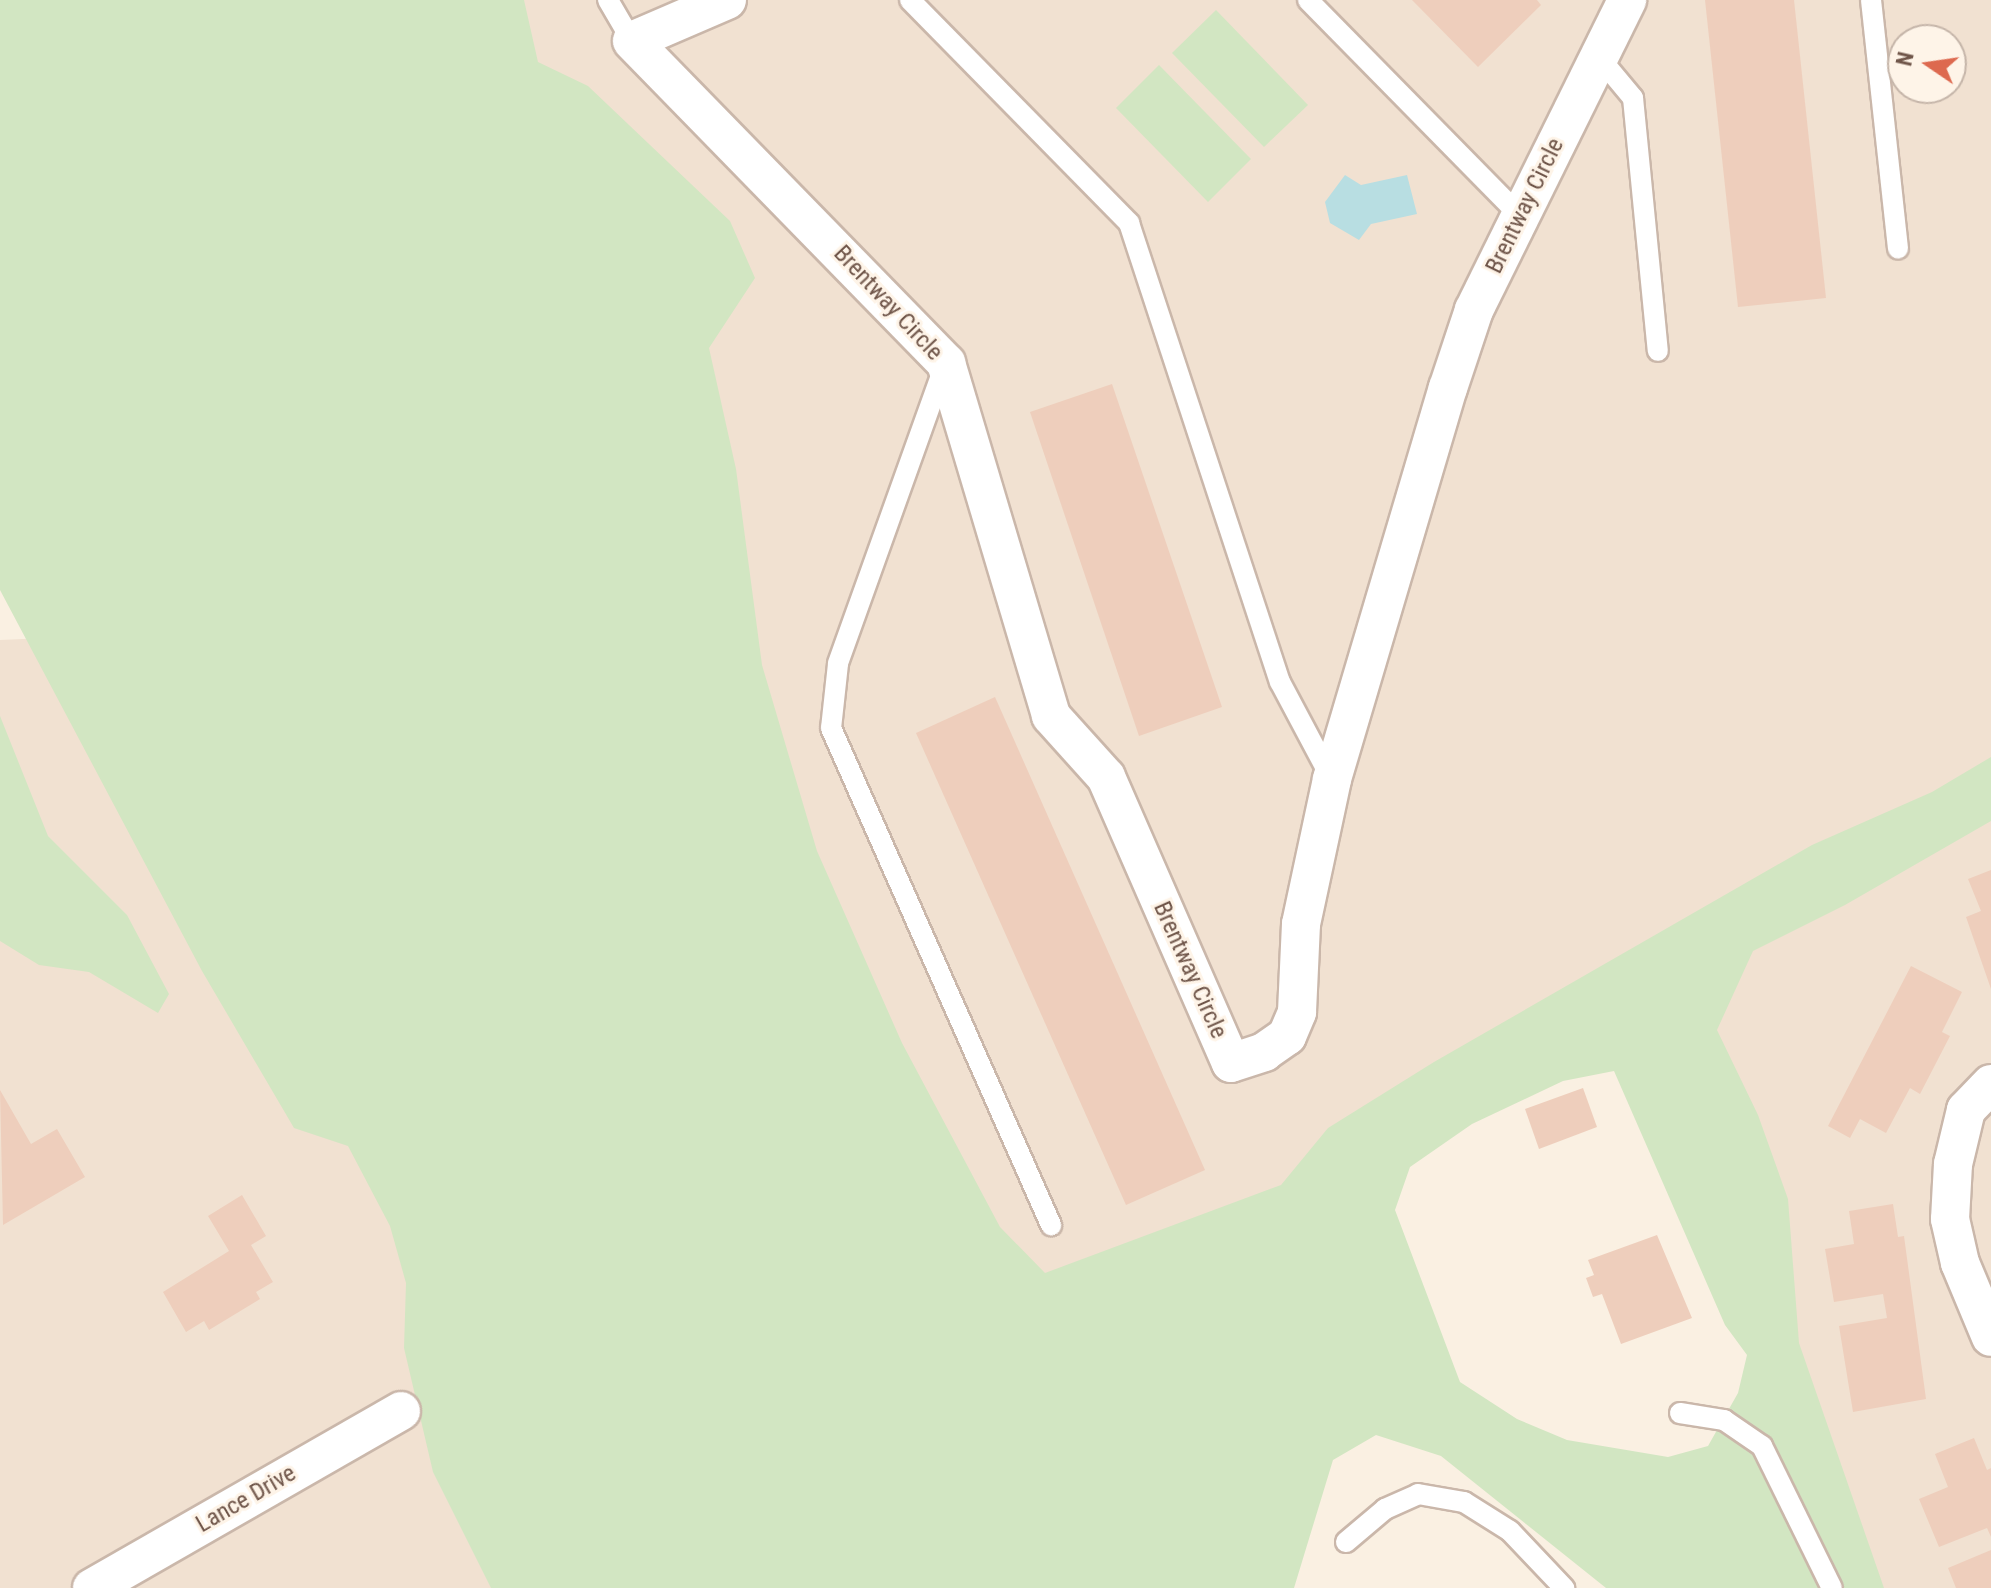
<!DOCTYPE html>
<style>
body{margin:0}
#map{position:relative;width:1991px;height:1588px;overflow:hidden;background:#faf0e2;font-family:"Roboto Condensed",sans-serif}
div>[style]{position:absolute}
.residential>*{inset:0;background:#f1e1d1}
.green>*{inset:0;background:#d2e6c2}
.water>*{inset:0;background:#b8dee2}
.building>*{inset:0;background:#eecebc}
.roads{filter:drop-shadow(2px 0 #cab7aa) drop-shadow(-2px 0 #cab7aa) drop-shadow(0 2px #cab7aa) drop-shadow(0 -2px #cab7aa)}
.service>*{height:20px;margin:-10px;padding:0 10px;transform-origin:10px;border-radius:10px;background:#fff}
.minor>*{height:38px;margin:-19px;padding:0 19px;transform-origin:19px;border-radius:19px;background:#fff}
span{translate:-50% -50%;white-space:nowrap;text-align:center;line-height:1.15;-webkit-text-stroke:6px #fef4e8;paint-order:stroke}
.street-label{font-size:24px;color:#70564a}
.north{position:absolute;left:1887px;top:24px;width:80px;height:80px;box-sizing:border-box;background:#fef4e8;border:2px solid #c5b5a9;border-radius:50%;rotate:283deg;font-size:22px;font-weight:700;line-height:32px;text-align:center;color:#70564a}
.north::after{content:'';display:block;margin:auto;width:28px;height:36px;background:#dd694f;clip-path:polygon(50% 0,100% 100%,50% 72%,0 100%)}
</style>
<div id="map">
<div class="residential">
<div style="clip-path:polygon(evenodd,466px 0,1991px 0,1991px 1588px,1851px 1588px,1777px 1390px,1707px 985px,1099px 1290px,993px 1283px,466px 0,1903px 40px,1951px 40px,1951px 88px,1903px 88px,1903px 40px)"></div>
<div style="clip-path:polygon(161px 633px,582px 1588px,0 1588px,0 640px)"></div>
</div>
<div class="green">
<div style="clip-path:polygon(evenodd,0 0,524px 0,538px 62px,588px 86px,730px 221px,755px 278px,709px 348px,736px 469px,762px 665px,817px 851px,902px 1043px,1000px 1227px,1045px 1273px,1281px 1185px,1328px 1128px,1434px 1062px,1812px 845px,1932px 792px,1991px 757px,1991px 821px,1845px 905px,1753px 951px,1717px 1030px,1758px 1115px,1788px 1199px,1799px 1343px,1884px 1588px,1606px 1588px,1441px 1456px,1376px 1435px,1333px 1460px,1294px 1588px,491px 1588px,433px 1472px,404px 1348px,406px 1283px,390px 1226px,348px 1146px,294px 1128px,202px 971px,0 590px,0 0,1614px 1071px,1725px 1325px,1747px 1355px,1738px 1393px,1708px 1446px,1668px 1457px,1567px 1440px,1517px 1419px,1460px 1382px,1395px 1210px,1410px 1167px,1472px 1124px,1563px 1081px,1614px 1071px)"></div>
<div style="clip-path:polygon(1216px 10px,1308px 105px,1264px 147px,1172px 53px)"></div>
<div style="clip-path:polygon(1159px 65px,1251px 159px,1208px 202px,1116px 108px)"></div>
<div style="clip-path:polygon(0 716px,48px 836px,127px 915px,169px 994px,158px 1013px,89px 972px,39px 965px,0 941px)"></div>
</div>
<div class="water">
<div style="clip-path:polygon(1345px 175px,1361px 185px,1407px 175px,1417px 214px,1371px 224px,1359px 240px,1330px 223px,1325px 202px)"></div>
</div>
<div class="building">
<div style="clip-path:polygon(1412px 0,1537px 0,1541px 5px,1478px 67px)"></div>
<div style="clip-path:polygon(1705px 0,1794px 0,1826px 298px,1738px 307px)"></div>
<div style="clip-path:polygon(1112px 384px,1222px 707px,1139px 736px,1030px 412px)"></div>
<div style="clip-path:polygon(995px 697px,1205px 1170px,1126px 1205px,916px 733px)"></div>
<div style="clip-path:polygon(1991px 870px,1991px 989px,1966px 917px,1981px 911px,1968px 879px)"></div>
<div style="clip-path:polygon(1911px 966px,1962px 992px,1942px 1032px,1950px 1036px,1920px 1094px,1910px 1088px,1886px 1133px,1860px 1119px,1850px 1138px,1828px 1126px)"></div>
<div style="clip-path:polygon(1583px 1088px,1597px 1127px,1539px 1149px,1525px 1109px)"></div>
<div style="clip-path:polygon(0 1090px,31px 1144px,57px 1129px,85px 1177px,3px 1225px)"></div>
<div style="clip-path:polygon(242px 1195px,266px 1236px,251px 1245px,273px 1282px,256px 1292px,260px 1299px,209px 1330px,204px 1321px,186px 1332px,163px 1292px,229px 1251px,208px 1216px)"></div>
<div style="clip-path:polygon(1893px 1204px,1898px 1237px,1904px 1236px,1926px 1399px,1853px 1412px,1839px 1326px,1887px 1318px,1883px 1294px,1834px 1302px,1825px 1249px,1854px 1244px,1849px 1211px)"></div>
<div style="clip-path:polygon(1657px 1235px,1692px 1318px,1621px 1344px,1602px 1294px,1593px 1297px,1586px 1278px,1594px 1275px,1588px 1260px)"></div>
<div style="clip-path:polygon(1974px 1438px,1987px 1470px,1991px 1468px,1991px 1537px,1987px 1528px,1939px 1547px,1919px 1499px,1948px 1487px,1935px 1454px)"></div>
<div style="clip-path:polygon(1991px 1550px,1991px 1588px,1956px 1588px,1948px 1568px)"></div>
</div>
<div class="roads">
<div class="service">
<div style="left:608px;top:0;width:48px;rotate:59.7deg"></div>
<div style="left:910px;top:0;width:313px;rotate:45.5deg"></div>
<div style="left:1129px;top:223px;width:483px;rotate:71.8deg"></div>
<div style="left:1280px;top:682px;width:109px;rotate:62deg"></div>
<div style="left:1308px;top:0;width:301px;rotate:45.5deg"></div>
<div style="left:1871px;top:0;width:250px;rotate:83.8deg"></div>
<div style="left:1598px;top:56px;width:55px;rotate:50.2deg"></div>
<div style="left:1633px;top:98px;width:254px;rotate:84.4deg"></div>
<div style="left:943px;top:370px;width:312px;rotate:109.7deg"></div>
<div style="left:838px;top:664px;width:64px;rotate:96.2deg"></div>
<div style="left:831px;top:728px;width:544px;rotate:66.12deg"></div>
<div style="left:1680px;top:1413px;width:45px;rotate:9deg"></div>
<div style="left:1724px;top:1420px;width:46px;rotate:34.4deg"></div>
<div style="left:1762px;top:1446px;width:158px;rotate:63.8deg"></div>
<div style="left:1346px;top:1542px;width:51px;rotate:-40.2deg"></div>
<div style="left:1385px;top:1509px;width:36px;rotate:-24deg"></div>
<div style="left:1418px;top:1494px;width:47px;rotate:9.9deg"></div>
<div style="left:1464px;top:1502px;width:54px;rotate:32.2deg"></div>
<div style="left:1510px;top:1531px;width:79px;rotate:46.5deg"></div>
</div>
<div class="minor">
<div style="left:727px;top:0;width:103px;rotate:156.7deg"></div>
<div style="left:632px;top:41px;width:450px;rotate:45.7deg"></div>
<div style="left:946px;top:363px;width:368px;rotate:73.4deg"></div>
<div style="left:1051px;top:716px;width:82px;rotate:48deg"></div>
<div style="left:1106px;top:777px;width:312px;rotate:66.4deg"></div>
<div style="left:1231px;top:1063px;width:35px;rotate:-18deg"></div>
<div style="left:1264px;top:1052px;width:28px;rotate:-35deg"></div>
<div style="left:1287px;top:1036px;width:26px;rotate:-67deg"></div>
<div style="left:1297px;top:1012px;width:88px;rotate:-87.4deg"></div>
<div style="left:1301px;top:924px;width:148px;rotate:-77.9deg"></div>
<div style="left:1332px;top:779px;width:408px;rotate:-73.5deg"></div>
<div style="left:1448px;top:388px;width:82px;rotate:-71.6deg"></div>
<div style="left:1474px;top:310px;width:346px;rotate:-63.7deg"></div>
<div style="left:1991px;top:1084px;width:36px;rotate:134deg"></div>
<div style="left:1966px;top:1110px;width:56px;rotate:103.5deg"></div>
<div style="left:1953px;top:1164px;width:55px;rotate:93.1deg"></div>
<div style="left:1950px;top:1219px;width:45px;rotate:77.2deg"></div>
<div style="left:1960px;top:1263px;width:80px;rotate:67.3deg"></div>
<div style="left:92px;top:1588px;width:356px;rotate:-29.8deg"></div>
</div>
</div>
<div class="street-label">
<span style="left:1525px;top:206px;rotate:-64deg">Brentway Circle</span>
<span style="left:888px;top:303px;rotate:47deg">Brentway Circle</span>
<span style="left:1190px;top:970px;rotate:66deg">Brentway Circle</span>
<span style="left:246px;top:1499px;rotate:-30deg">Lance Drive</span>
</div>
<div class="north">N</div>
</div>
